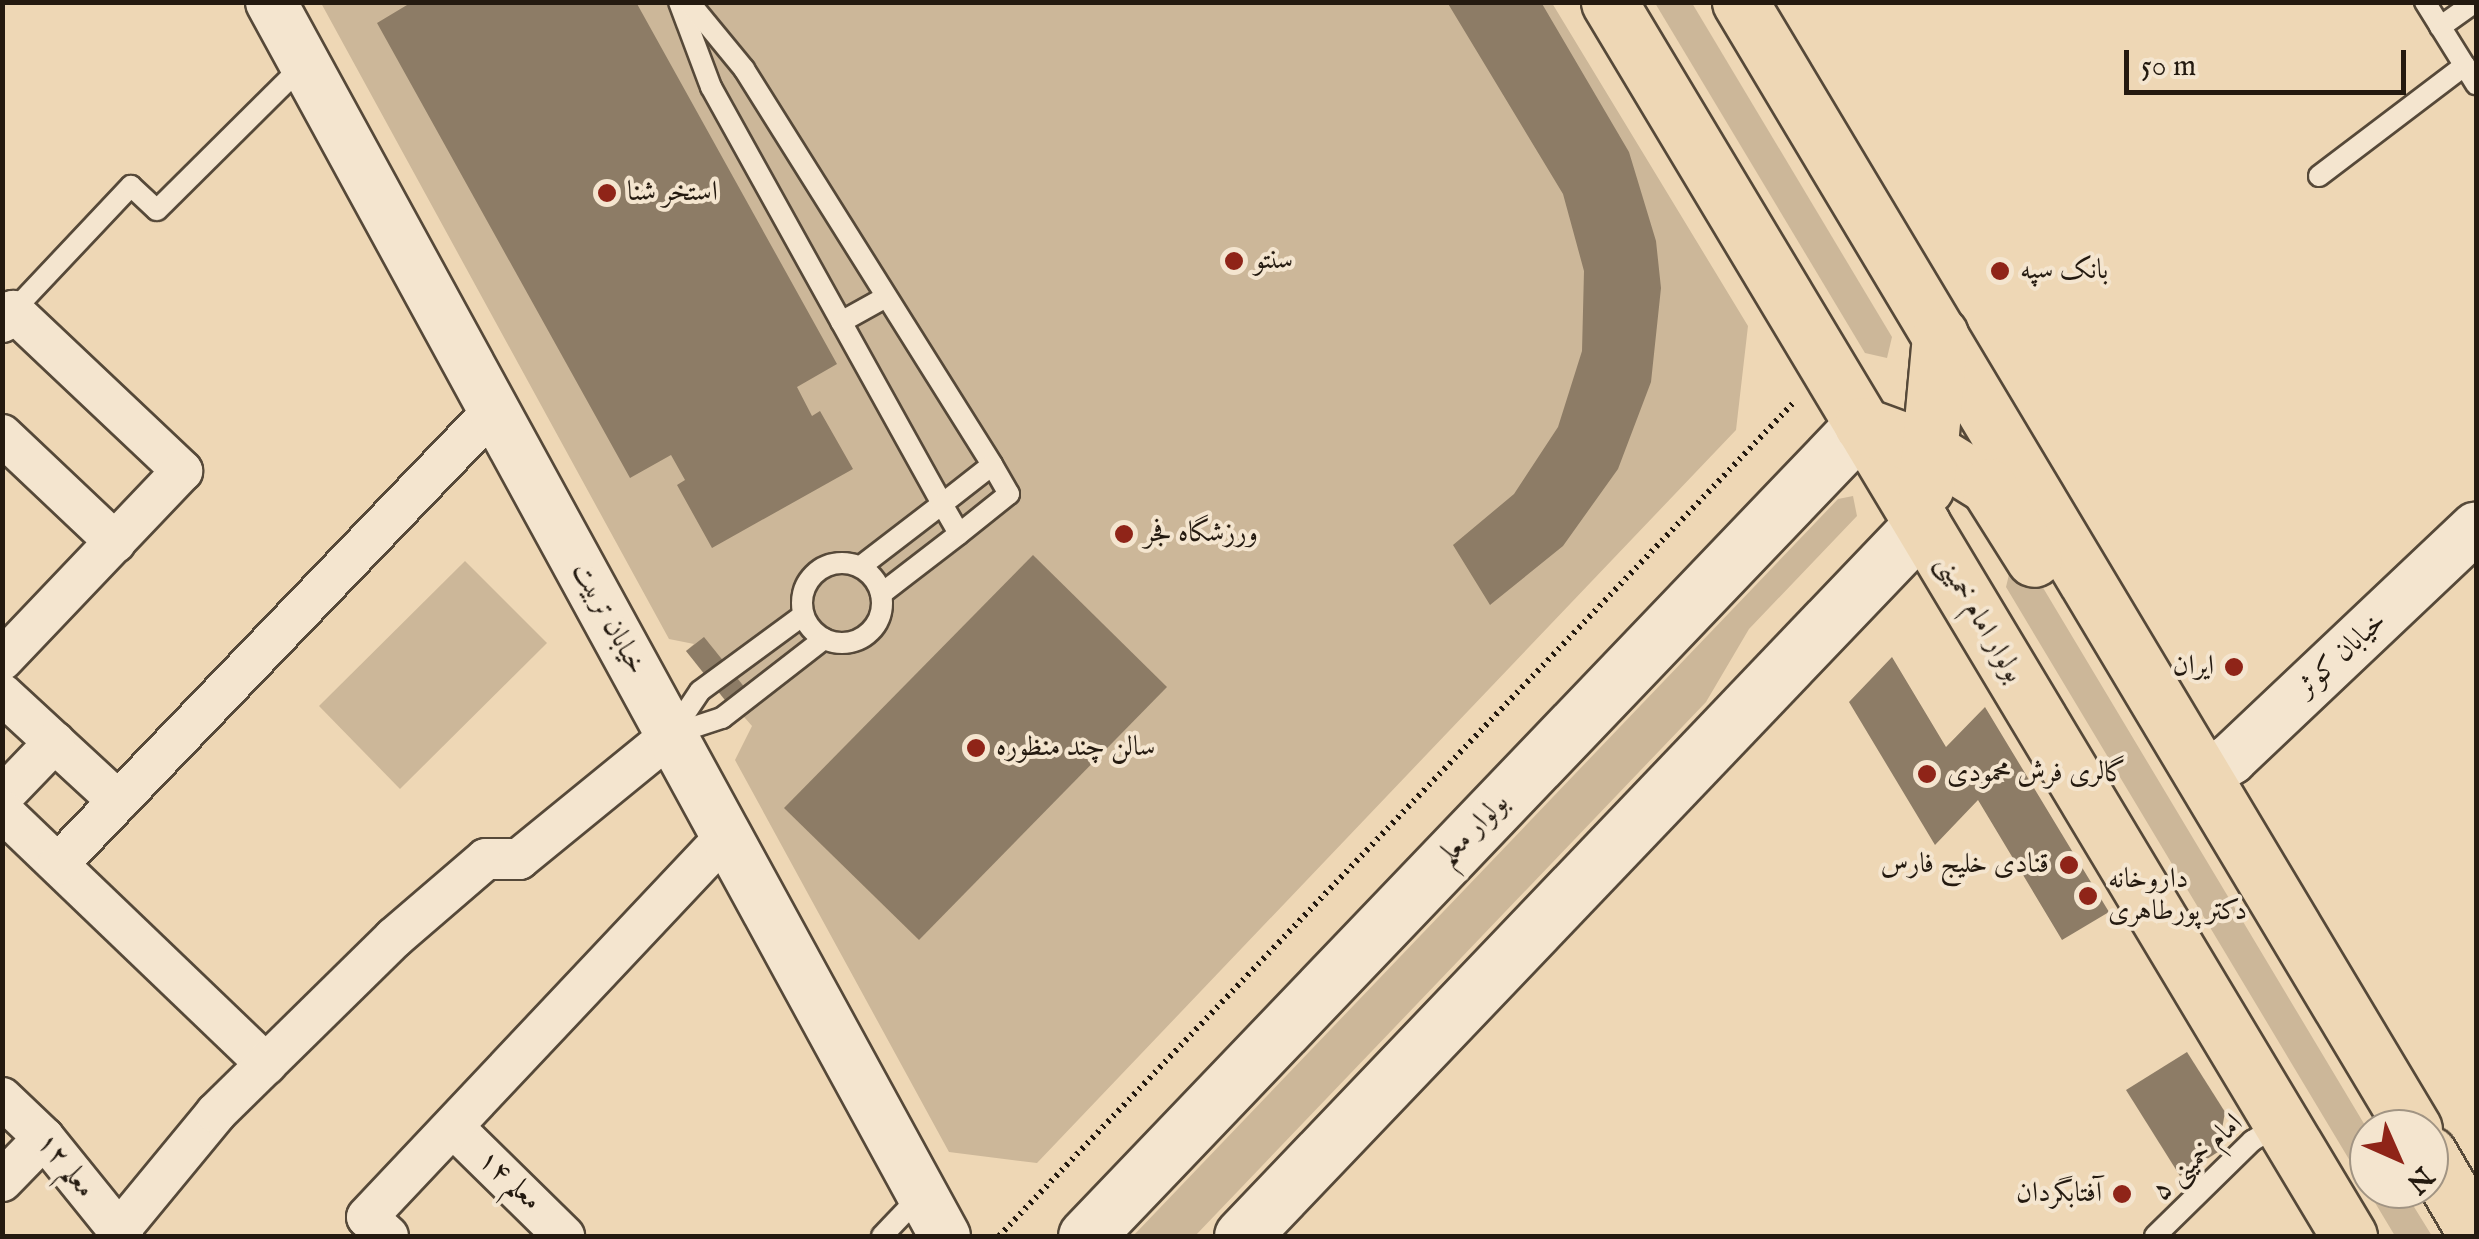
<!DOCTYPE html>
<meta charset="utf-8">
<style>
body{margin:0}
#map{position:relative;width:2479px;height:1239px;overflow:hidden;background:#eed7b5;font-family:"IM FELL English",Amiri,serif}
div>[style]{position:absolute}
.green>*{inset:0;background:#ccb799}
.building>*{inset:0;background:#8d7c66}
.path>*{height:6px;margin-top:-3px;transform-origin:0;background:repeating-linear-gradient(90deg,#241a10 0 2.5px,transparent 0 7.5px)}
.roads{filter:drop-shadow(2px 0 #564939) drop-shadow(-2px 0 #564939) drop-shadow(0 2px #564939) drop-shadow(0 -2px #564939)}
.service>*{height:20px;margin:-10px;padding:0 10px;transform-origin:10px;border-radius:10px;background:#f4e5cf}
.service>.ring{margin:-10px;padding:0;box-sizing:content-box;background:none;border:20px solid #f4e5cf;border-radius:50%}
.minor>*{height:40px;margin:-20px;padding:0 20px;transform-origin:20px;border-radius:20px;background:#f4e5cf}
.tertiary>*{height:50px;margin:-25px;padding:0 25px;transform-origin:25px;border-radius:25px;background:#f4e5cf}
.secondary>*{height:55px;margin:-27.5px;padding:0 27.5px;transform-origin:27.5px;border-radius:27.5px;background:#f4e5cf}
.primary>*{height:55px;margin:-27.5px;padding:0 27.5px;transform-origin:27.5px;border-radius:27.5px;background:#eed7b5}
.dots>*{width:28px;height:28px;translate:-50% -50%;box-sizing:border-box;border:5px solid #f4e5cf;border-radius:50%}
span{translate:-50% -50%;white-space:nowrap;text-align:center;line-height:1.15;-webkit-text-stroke:8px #f4e5cf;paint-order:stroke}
.poi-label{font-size:28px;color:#241a10}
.left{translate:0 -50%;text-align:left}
.right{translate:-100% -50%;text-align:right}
.street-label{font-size:28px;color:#241a10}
.frame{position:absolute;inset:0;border:5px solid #241a10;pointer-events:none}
.north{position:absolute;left:2349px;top:1109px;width:100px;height:100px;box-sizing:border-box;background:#f4e5cf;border:2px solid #a19483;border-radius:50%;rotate:135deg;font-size:28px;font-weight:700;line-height:40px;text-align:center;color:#241a10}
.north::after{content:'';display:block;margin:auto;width:35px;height:45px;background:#8f2418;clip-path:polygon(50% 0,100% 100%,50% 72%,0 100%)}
.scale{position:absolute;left:2124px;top:50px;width:282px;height:45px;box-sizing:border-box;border:5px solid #241a10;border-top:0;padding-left:12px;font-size:30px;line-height:35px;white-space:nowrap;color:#241a10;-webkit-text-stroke:8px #f4e5cf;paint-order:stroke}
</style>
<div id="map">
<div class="green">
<div style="clip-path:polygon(321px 3px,1552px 3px,1748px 326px,1736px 430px,1037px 1163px,949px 1152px,735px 760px,752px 726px,686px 651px,694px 644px,669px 639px)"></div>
<div style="clip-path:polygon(1655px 3px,1692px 3px,1892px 337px,1887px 358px,1865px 353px)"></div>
<div style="clip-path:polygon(1853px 496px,1857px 516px,1749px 629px,1706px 702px,1195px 1236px,1133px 1236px,1838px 499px)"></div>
<div style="clip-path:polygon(465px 561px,547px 643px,400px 789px,319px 706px)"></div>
<div style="clip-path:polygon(2011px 566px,2033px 571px,2369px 1132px,2369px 1189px,2403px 1189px,2432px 1236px,2395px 1236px,2006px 587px)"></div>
</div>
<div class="building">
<div style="clip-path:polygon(412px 2px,636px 2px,837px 364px,797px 387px,812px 416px,820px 411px,853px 469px,712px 548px,677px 485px,685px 480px,671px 455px,630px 478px,377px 23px)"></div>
<div style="clip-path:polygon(1447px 2px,1541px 2px,1629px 152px,1656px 241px,1661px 288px,1651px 382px,1618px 469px,1563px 546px,1490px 605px,1453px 545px,1514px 494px,1558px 427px,1582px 351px,1584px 271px,1563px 194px)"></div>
<div style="clip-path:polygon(1033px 555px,1167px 687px,919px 940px,784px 808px)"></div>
<div style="clip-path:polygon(704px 637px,754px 699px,736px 714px,686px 651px)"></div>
<div style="clip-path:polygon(1892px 657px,1946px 747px,1985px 707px,2109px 912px,2062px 940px,1978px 800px,1935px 845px,1849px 702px)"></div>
<div style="clip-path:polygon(2187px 1052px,2225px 1112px,2218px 1152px,2180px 1176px,2126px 1090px)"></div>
</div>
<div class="path">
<div style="left:999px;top:1236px;width:1154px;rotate:-46.37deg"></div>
</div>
<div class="roads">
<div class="service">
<div style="left:679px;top:2px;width:91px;rotate:69.4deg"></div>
<div style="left:711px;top:87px;width:477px;rotate:61deg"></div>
<div style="left:942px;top:504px;width:103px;rotate:142.5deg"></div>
<div style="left:689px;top:2px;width:87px;rotate:50.6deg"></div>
<div style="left:744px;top:69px;width:467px;rotate:57.9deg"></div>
<div style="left:2425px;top:2px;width:97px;rotate:58.1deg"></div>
<div style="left:2440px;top:27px;width:43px;rotate:-35.5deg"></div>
<div style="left:2319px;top:176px;width:183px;rotate:-37.2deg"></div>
<div style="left:13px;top:311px;width:172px;rotate:-46.7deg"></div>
<div style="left:131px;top:186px;width:35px;rotate:43deg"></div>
<div style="left:157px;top:210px;width:206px;rotate:-44.8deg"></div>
<div style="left:841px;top:322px;width:51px;rotate:-29.1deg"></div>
<div class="ring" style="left:802px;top:563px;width:60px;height:60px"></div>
<div style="left:881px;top:594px;width:98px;rotate:-37.6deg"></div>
<div style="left:959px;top:534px;width:64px;rotate:-38.7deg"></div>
<div style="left:1009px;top:494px;width:34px;rotate:-120deg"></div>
<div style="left:992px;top:465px;width:63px;rotate:142deg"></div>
<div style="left:942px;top:504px;width:34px;rotate:60deg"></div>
<div style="left:672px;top:733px;width:50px;rotate:-56.3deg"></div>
<div style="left:700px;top:691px;width:127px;rotate:-36.3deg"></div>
<div style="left:673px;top:734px;width:52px;rotate:-18.1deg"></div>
<div style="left:722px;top:718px;width:129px;rotate:-37.8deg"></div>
<div style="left:882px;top:1236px;width:58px;rotate:-46.4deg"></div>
<div style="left:2155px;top:1236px;width:136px;rotate:-44.4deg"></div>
<div style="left:2252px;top:1141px;width:31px;rotate:-31deg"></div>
</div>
<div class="minor">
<div style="left:2px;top:322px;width:16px;rotate:-45deg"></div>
<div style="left:13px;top:311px;width:233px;rotate:43.4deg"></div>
<div style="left:182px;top:471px;width:261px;rotate:133.6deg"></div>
<div style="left:2px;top:435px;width:156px;rotate:43.4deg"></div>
<div style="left:2px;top:694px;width:158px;rotate:42.7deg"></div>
<div style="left:2px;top:797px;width:76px;rotate:-46.1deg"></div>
<div style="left:2px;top:811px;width:366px;rotate:43.8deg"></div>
<div style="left:58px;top:864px;width:629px;rotate:-46.16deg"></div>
<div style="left:2px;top:1098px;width:58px;rotate:43.6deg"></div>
<div style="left:44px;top:1138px;width:126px;rotate:51.1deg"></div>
<div style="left:453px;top:1127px;width:156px;rotate:44.5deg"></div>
<div style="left:2px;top:1181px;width:60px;rotate:-45.7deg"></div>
<div style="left:118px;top:1232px;width:154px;rotate:-50.5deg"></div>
<div style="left:216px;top:1113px;width:250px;rotate:-44.5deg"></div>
<div style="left:394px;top:938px;width:121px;rotate:-40.7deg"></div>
<div style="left:486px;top:859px;width:33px"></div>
<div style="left:519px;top:859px;width:196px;rotate:-39.2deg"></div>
<div style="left:388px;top:1236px;width:28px;rotate:-138deg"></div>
<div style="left:367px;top:1217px;width:523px;rotate:-46.7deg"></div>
</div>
<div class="tertiary">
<div style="left:271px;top:2px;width:1406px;rotate:61.36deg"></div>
<div style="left:2202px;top:776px;width:34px;rotate:-30deg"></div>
<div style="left:2231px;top:759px;width:337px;rotate:-43.4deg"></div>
</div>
<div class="secondary">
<div style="left:1086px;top:1236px;width:1122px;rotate:-46.26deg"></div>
<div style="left:1242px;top:1236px;width:985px;rotate:-46.32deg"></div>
</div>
<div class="primary">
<div style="left:1609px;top:2px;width:1439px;rotate:59.05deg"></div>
<div style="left:1740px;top:2px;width:1313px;rotate:59.12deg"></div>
<div style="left:1862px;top:425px;width:72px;rotate:20.2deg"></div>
<div style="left:1930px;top:450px;width:68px;rotate:31.8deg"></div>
<div style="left:1988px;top:486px;width:86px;rotate:57.8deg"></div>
<div style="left:1926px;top:487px;width:153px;rotate:-84.7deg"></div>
<div style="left:2429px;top:1154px;width:93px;rotate:59.6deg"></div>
</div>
</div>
<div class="dots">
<div style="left:607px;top:193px;background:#8f2418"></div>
<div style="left:1234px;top:261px;background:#8f2418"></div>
<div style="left:2000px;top:271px;background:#8f2418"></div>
<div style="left:1124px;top:534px;background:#8f2418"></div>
<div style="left:2234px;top:667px;background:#8f2418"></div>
<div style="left:976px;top:748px;background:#8f2418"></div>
<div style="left:1927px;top:774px;background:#8f2418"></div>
<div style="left:2069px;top:865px;background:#8f2418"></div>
<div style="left:2088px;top:896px;background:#8f2418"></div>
<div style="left:2122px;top:1194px;background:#8f2418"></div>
</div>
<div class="poi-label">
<span class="left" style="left:627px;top:193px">استخر شنا</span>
<span class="left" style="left:1254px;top:261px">سنتو</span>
<span class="left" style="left:2020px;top:271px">بانک سپه</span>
<span class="left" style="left:1144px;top:534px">ورزشگاه فجر</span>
<span class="right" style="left:2214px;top:667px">ایران</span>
<span class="left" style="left:996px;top:748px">سالن چند منظوره</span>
<span class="left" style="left:1947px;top:774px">گالری فرش محمودی</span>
<span class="right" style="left:2049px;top:865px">قنادی خلیج فارس</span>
<span class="left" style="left:2108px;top:896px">داروخانه<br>دکتر پورطاهری</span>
<span class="right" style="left:2102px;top:1194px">آفتابگردان</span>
</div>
<div class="street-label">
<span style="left:608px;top:619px;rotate:61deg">خیابان تربیت</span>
<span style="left:1979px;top:619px;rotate:59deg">بولوار امام خمینی</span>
<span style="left:2342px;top:655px;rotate:-43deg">خیابان کوثر</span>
<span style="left:1474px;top:830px;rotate:-46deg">بولوار معلم</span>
<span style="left:2198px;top:1158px;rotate:-43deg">امام خمینی ۵</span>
<span style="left:65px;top:1166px;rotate:51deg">معلم ۱۲</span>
<span style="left:509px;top:1181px;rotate:43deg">معلم ۱۴</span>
</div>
<div class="frame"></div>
<div class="north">N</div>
<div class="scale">50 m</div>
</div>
